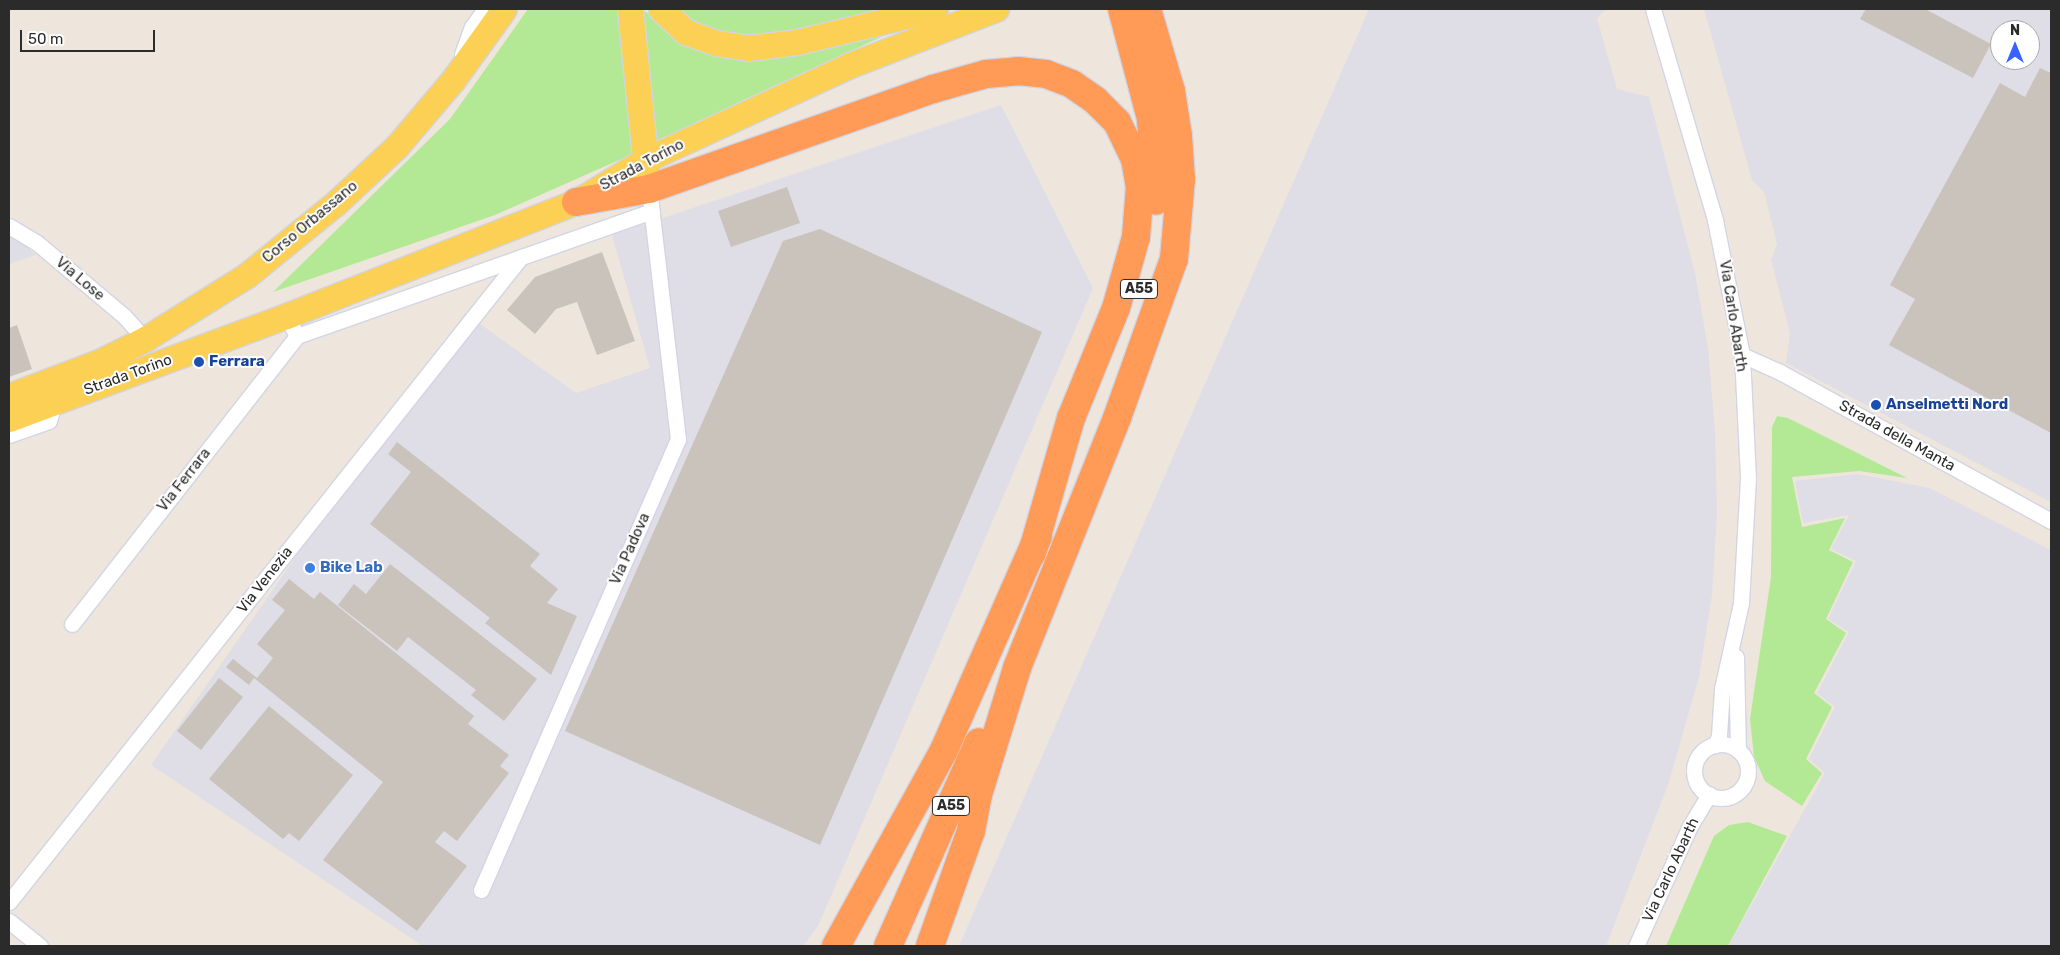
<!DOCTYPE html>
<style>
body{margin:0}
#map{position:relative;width:2060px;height:955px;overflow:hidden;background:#eee6dc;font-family:Rubik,sans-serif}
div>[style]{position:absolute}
.industrial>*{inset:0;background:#dfdde6}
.green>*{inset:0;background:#b3e994}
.building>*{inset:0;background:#c9c3bc}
.roads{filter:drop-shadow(1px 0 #d1d5e5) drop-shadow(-1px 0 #d1d5e5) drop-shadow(0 1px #d1d5e5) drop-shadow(0 -1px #d1d5e5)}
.street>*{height:15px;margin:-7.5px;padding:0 7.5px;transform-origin:7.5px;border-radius:7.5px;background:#fff}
.street>.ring{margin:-7.5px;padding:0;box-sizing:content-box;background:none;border:15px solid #fff;border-radius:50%}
.primary>*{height:25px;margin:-12.5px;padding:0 12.5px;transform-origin:12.5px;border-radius:12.5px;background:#fbd054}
.highway>*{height:28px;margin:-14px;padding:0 14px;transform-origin:14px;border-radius:14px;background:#ff9b56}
.dots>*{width:14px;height:14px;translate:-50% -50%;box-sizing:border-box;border:2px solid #fff;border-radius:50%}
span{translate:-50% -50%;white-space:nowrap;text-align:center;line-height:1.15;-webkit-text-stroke:4px #fff;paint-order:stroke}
.shield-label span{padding:1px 4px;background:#fff;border:1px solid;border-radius:4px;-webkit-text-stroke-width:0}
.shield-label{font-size:14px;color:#2b2b2b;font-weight:700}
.street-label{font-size:15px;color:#2b2b2b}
.transit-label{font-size:15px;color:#164399;font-weight:700}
.left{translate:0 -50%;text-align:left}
.shop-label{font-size:15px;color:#366cbe;font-weight:700}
.frame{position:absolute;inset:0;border:10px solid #2b2b2b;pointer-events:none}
.north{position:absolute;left:1990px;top:20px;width:50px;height:50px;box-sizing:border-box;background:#fff;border:1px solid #aaa;border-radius:50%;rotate:0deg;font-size:14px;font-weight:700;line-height:20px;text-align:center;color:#2b2b2b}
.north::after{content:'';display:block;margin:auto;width:18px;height:22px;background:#3862ff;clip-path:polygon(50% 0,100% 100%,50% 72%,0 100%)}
.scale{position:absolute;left:20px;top:30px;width:135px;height:22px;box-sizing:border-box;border:2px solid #2b2b2b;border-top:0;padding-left:6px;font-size:15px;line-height:18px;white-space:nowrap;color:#2b2b2b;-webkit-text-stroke:4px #fff;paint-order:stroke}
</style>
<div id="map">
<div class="industrial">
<div style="clip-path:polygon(1369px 9px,1606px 9px,1597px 18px,1617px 89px,1649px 97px,1695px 273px,1708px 348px,1715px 432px,1717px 514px,1712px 595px,1699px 677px,1669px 782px,1606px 946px,959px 946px)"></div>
<div style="clip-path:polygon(evenodd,1704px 9px,2051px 9px,2051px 502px,1786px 363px,1790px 333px,1771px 260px,1777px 244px,1764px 192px,1752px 180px,1704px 9px,2000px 30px,2030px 30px,2030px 60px,2000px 60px,2000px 30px)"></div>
<div style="clip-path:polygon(1001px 105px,1093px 288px,818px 926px,803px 946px,423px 946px,151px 765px,465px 313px,576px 393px,650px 368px,612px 235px)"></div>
<div style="clip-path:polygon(9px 231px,36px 255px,9px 264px)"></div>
<div style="clip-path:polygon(1858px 474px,1929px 488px,2051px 550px,2051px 946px,1729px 945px,1825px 773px,1809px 759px,1835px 707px,1817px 693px,1849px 632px,1828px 619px,1856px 561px,1831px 549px,1849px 515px,1803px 523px,1795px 481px)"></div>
</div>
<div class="green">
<div style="clip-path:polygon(528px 9px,617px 9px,635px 153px,495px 215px,273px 292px,450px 119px)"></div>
<div style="clip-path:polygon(642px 9px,653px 17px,796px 52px,890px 33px,739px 102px,654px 146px)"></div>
<div style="clip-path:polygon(673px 9px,893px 9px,850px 21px,747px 38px,692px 23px)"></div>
<div style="clip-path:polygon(1777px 416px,1788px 418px,1907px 478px,1859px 471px,1792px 477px,1802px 527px,1845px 518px,1829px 550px,1853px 562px,1826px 619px,1846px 633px,1814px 693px,1832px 707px,1806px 759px,1822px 773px,1802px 806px,1765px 781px,1754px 757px,1750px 719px,1771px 577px,1772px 427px)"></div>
<div style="clip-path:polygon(1748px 822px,1787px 836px,1728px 946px,1666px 946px,1714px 836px,1729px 825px)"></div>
</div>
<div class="building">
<div style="clip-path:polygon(1866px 9px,1925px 9px,1991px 44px,1973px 78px,1860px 19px)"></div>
<div style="clip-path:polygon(2040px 68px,2051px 73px,2051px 433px,1889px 345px,1915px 299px,1890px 285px,2000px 83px,2025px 97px)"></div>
<div style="clip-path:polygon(787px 187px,800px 223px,731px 247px,718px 211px)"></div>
<div style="clip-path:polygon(820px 229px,1042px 332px,820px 845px,565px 731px,783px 241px)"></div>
<div style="clip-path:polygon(602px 252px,635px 341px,597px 355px,577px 302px,556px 309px,535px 334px,507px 310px,535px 277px)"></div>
<div style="clip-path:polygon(17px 325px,32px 369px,9px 377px,9px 328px)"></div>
<div style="clip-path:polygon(397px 442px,540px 554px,530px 566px,558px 589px,547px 603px,577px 616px,551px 675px,485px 623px,490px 618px,370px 524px,411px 472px,388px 454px)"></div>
<div style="clip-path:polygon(390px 564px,537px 679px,504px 721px,471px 695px,476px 690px,408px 637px,397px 651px,338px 605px,354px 584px,366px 594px)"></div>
<div style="clip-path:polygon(289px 579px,314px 599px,320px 592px,474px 716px,468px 724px,509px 755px,500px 766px,509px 773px,457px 841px,444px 831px,435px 842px,467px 866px,417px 931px,323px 860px,383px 782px,254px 678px,249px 685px,226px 667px,233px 659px,257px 678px,273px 658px,257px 644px,285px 610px,272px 600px)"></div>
<div style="clip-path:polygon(219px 678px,243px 697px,201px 750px,177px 731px)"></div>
<div style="clip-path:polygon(269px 706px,353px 775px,299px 841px,289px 833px,283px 839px,209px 779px)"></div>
</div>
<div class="roads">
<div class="street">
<div style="left:1653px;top:9px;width:220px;rotate:73.6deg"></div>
<div style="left:1715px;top:220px;width:138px;rotate:78.7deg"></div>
<div style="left:1742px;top:355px;width:123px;rotate:87.2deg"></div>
<div style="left:1748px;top:478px;width:125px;rotate:93.2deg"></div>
<div style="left:1741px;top:603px;width:88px;rotate:102.5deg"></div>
<div style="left:1722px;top:689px;width:47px;rotate:93.7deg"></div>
<div style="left:1719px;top:736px;width:10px;rotate:114deg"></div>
<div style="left:462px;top:54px;width:29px;rotate:-70deg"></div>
<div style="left:472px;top:27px;width:22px;rotate:-54deg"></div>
<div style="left:9px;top:226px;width:31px;rotate:31deg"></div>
<div style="left:36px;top:242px;width:115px;rotate:40.1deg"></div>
<div style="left:124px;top:316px;width:31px;rotate:48deg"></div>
<div style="left:286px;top:316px;width:23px;rotate:61deg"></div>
<div style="left:297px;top:336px;width:376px;rotate:-19.4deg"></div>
<div style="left:1742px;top:355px;width:42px;rotate:24.1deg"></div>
<div style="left:1780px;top:372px;width:309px;rotate:28.8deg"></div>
<div style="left:9px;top:435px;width:42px;rotate:-19.3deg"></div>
<div style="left:49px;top:421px;width:19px;rotate:-74deg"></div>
<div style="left:72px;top:624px;width:365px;rotate:-52deg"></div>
<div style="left:1736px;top:657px;width:93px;rotate:88.8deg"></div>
<div class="ring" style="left:1694px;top:744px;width:39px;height:39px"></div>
<div style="left:481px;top:890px;width:492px;rotate:-66.4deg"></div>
<div style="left:678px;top:439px;width:252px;rotate:-96.6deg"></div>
<div style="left:9px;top:902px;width:824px;rotate:-51.56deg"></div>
<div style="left:9px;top:921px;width:40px;rotate:39deg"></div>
<div style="left:1636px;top:946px;width:132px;rotate:-65.8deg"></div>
<div style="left:1690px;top:826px;width:37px;rotate:-59deg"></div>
</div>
<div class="primary">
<div style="left:630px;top:9px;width:167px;rotate:84.2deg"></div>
<div style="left:661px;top:9px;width:34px;rotate:43deg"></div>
<div style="left:686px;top:32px;width:33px;rotate:20deg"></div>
<div style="left:717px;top:43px;width:30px;rotate:9deg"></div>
<div style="left:747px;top:48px;width:50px;rotate:-6.8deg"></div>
<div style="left:797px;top:42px;width:142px;rotate:-13.4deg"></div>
<div style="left:9px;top:396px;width:98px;rotate:-20.8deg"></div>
<div style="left:101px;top:361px;width:49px;rotate:-26.6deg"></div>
<div style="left:145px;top:339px;width:119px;rotate:-32deg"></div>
<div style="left:246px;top:276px;width:117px;rotate:-39.1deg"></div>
<div style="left:337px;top:202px;width:82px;rotate:-43deg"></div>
<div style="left:397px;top:146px;width:87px;rotate:-49.7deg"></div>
<div style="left:453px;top:80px;width:87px;rotate:-54.3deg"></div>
<div style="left:9px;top:419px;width:296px;rotate:-20.4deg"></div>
<div style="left:286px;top:316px;width:312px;rotate:-21.5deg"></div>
<div style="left:576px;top:202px;width:81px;rotate:-31.3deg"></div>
<div style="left:645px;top:160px;width:224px;rotate:-24.8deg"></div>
<div style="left:848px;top:66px;width:159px;rotate:-21.1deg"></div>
</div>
<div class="highway">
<div style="left:1122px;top:9px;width:114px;rotate:75.2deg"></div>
<div style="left:1151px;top:119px;width:82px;rotate:86.5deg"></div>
<div style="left:576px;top:202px;width:74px;rotate:-10.1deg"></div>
<div style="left:649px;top:189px;width:301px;rotate:-19.4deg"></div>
<div style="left:933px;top:89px;width:55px;rotate:-15.8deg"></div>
<div style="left:986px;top:74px;width:32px;rotate:-5deg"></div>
<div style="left:1018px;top:71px;width:28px;rotate:6deg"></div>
<div style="left:1046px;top:74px;width:28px;rotate:21deg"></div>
<div style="left:1072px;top:84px;width:28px;rotate:35deg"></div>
<div style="left:1095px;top:100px;width:31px;rotate:45deg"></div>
<div style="left:1117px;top:122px;width:41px;rotate:64.1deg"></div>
<div style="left:1135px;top:159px;width:27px;rotate:80deg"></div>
<div style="left:1140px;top:186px;width:51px;rotate:94.5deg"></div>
<div style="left:1136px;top:237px;width:74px;rotate:105.7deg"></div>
<div style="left:1116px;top:308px;width:119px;rotate:112.2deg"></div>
<div style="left:1071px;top:418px;width:141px;rotate:106.1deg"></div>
<div style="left:836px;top:946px;width:224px;rotate:-61.1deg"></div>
<div style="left:944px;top:750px;width:233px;rotate:-66.2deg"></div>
<div style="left:888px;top:946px;width:223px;rotate:-66deg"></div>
<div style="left:930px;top:946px;width:122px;rotate:-70.4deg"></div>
<div style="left:971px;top:831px;width:37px;rotate:-79deg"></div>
<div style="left:978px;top:795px;width:133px;rotate:-72.9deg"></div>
<div style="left:1017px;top:668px;width:269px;rotate:-68.2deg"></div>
<div style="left:1117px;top:418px;width:169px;rotate:-70.3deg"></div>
<div style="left:1174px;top:259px;width:80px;rotate:-85deg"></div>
<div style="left:1181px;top:179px;width:43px;rotate:-94deg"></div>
<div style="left:1178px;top:136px;width:46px;rotate:-98.8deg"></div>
<div style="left:1171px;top:91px;width:85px;rotate:-106.3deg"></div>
</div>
</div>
<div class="dots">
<div style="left:199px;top:362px;background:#1a4fb4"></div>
<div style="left:1876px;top:405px;background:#1a4fb4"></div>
<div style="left:310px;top:568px;background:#3f7fe0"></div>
</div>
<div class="shield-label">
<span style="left:1139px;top:289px">A55</span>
<span style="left:951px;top:806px">A55</span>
</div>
<div class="street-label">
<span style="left:642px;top:165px;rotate:-28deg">Strada Torino</span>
<span style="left:310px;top:222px;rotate:-40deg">Corso Orbassano</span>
<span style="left:80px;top:279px;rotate:40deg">Via Lose</span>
<span style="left:1733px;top:316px;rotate:81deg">Via Carlo Abarth</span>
<span style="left:128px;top:375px;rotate:-20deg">Strada Torino</span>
<span style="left:1897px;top:436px;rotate:29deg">Strada della Manta</span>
<span style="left:184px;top:480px;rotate:-52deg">Via Ferrara</span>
<span style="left:630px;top:549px;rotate:-66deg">Via Padova</span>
<span style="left:265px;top:580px;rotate:-52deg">Via Venezia</span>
<span style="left:1671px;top:870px;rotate:-65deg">Via Carlo Abarth</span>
</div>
<div class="transit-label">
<span class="left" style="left:209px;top:362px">Ferrara</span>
<span class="left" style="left:1886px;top:405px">Anselmetti Nord</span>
</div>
<div class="shop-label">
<span class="left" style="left:320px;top:568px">Bike Lab</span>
</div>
<div class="frame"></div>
<div class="north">N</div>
<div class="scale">50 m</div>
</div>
